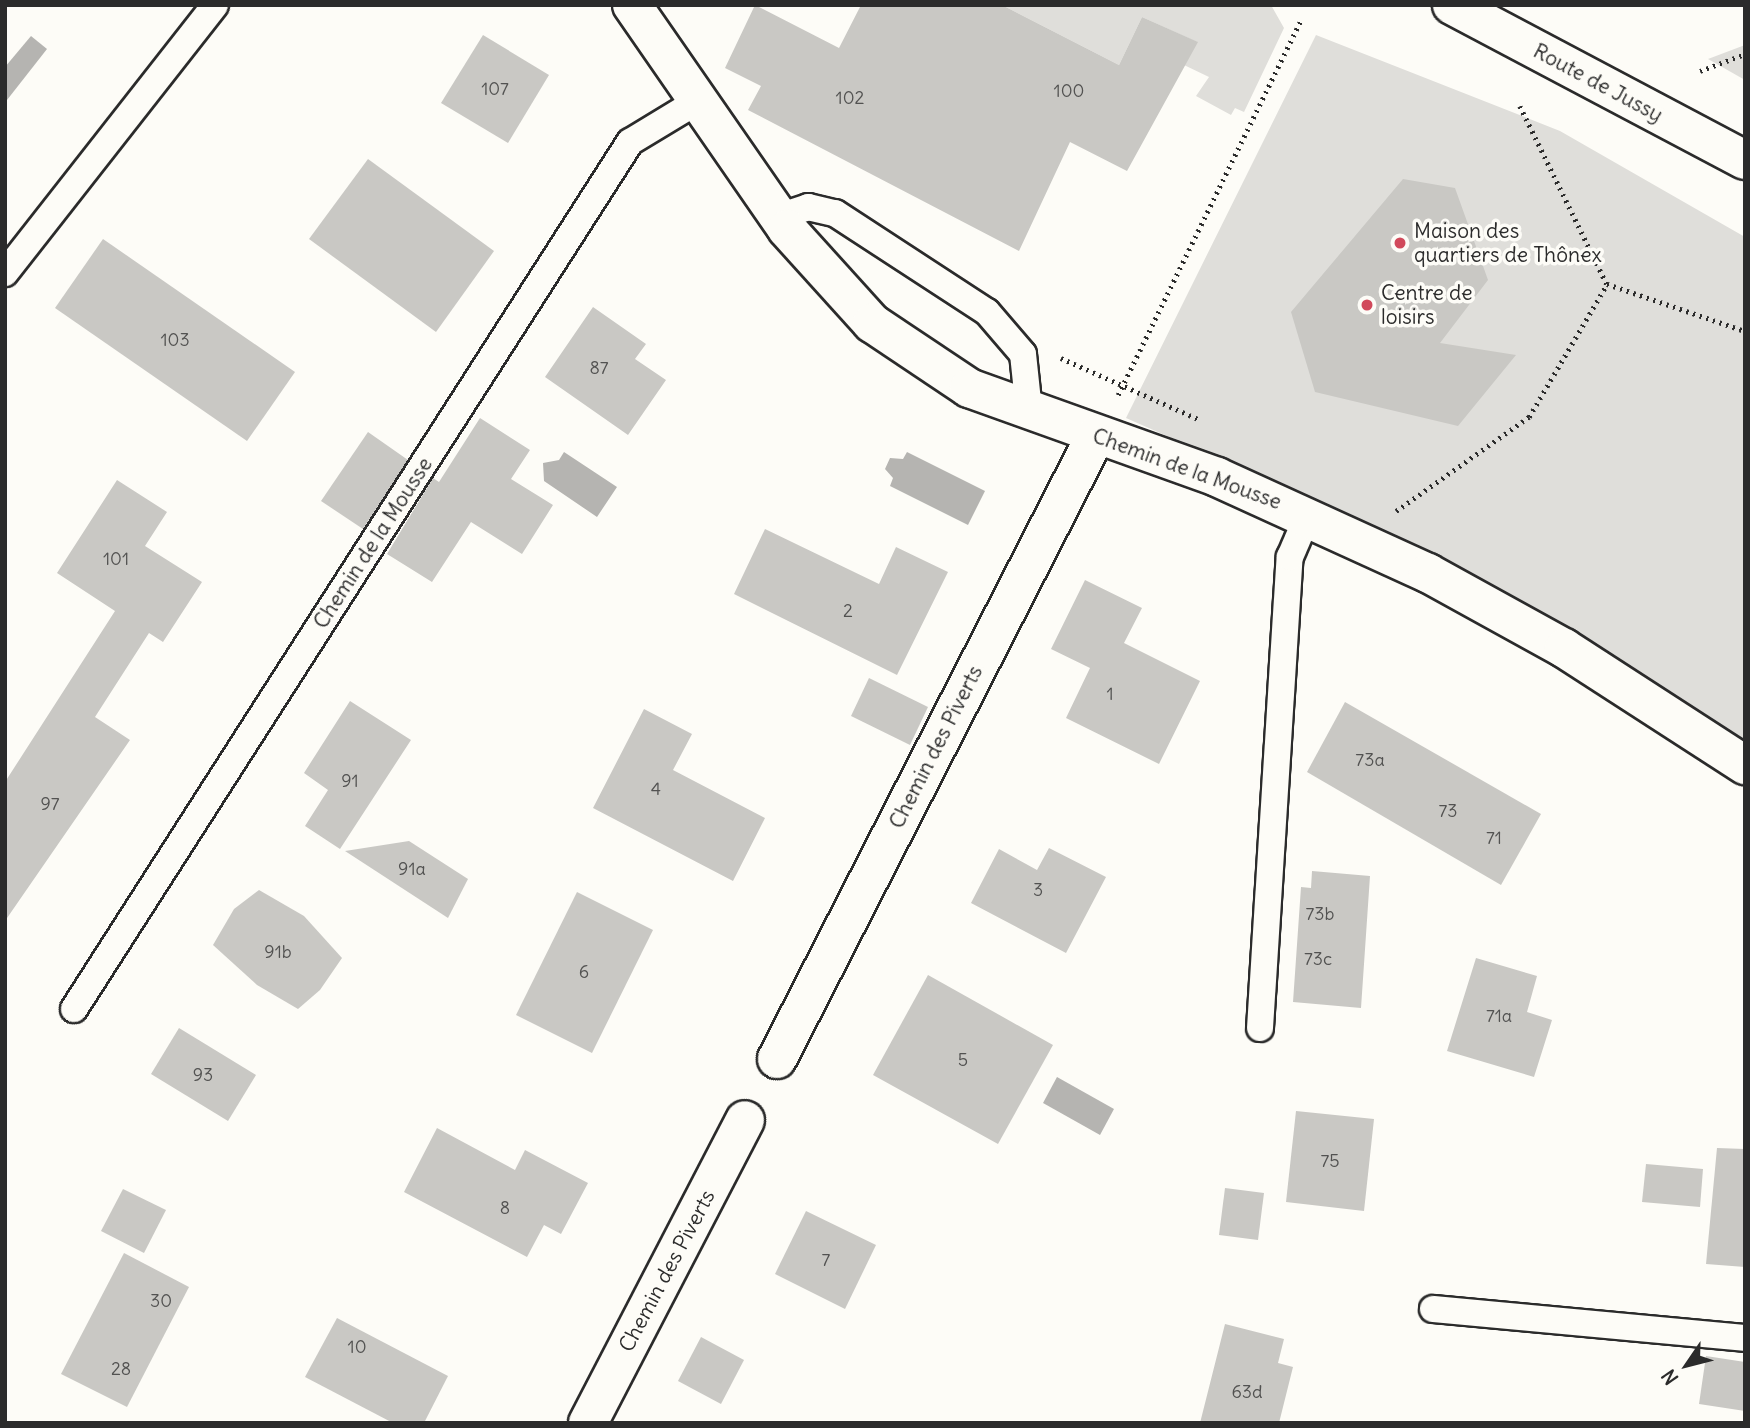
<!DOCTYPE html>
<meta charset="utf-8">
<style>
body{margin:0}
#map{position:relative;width:1750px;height:1428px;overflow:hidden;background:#fdfcf7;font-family:Delius,sans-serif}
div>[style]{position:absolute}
.green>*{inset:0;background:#dfdeda}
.water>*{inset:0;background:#b5b4b1}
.building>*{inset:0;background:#c9c8c4}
.path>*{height:4.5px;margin-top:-2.25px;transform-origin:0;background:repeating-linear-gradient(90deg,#2b2b2b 0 2px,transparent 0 7px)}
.roads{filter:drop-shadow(2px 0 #2b2b2b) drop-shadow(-2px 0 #2b2b2b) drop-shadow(0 2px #2b2b2b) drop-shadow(0 -2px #2b2b2b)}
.lane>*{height:26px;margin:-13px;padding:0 13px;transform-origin:13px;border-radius:13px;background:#fdfcf7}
.street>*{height:38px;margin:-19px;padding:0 19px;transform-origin:19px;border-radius:19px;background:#fdfcf7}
.secondary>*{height:38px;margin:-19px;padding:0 19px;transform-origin:19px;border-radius:19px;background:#fdfcf7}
.dots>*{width:19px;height:19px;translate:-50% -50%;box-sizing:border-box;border:4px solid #fdfcf7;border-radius:50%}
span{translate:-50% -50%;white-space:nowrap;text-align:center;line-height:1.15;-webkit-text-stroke:7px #fdfcf7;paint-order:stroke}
.number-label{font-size:18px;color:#525251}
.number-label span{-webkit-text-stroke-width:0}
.street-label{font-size:21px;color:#2b2b2b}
.poi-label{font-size:21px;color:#2b2b2b}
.left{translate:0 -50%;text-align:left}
.frame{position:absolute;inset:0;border:7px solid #2b2b2b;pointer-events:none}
.north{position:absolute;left:1652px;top:1330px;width:70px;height:70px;-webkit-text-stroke:5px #fdfcf7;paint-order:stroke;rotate:235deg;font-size:19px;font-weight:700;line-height:28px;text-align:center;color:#2b2b2b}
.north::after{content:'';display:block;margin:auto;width:24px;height:32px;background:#2b2b2b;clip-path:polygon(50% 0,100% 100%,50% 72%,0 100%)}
</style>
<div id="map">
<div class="green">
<div style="clip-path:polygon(1002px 5px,1271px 5px,1284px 28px,1244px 112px,1235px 108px,1231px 115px,1196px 96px,1209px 77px,1184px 65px,1197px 42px,1142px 17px,1119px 65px)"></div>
<div style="clip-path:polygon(1316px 35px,1560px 131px,1745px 237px,1745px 741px,1675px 695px,1342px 513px,1126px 418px)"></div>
<div style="clip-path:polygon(1745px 45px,1745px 80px,1708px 59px)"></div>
</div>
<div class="water">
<div style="clip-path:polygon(31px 36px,47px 49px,7px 100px,5px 67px)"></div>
<div style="clip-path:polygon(564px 452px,617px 487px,597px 517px,544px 481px,543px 463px,559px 460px)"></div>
<div style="clip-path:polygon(907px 452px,985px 491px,968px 525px,890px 486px,893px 478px,885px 469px,890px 458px,903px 459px)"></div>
<div style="clip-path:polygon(1057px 1077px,1114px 1109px,1100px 1135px,1043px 1103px)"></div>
</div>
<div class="building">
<div style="clip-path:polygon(755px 5px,839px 48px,861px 5px,1002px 5px,1119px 65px,1142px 17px,1198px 42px,1127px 171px,1070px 142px,1019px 251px,748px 110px,761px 86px,725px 68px)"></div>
<div style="clip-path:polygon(483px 35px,549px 75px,508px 143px,441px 103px)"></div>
<div style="clip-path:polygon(368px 159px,494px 251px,436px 332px,309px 239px)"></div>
<div style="clip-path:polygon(1403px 179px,1455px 188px,1488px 280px,1440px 343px,1516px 355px,1458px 426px,1315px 392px,1291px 312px)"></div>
<div style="clip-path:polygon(103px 239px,295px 372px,247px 441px,55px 308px)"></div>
<div style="clip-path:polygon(593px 307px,646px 344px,635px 359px,666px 380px,628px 435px,545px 377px)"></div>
<div style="clip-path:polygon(480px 418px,530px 450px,511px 479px,553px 505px,522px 554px,471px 522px,432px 582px,387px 554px,433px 478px,439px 482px)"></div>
<div style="clip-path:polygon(368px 432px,408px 460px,363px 529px,321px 501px)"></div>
<div style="clip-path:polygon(117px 480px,167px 512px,145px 546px,202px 582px,163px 642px,149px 633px,95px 717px,130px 740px,5px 921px,5px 782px,115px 611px,57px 573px)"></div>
<div style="clip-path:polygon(765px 529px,879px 584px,896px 547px,948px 572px,897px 675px,734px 594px)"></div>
<div style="clip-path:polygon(1085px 580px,1142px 608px,1124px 643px,1200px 681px,1159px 764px,1066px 718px,1090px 668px,1051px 649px)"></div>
<div style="clip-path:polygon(869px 678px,928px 707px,910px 745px,851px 716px)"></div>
<div style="clip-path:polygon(350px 701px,411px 740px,340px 849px,305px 826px,328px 790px,304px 773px)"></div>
<div style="clip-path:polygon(1345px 702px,1541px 814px,1501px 885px,1307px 772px)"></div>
<div style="clip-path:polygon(644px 709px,692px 734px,673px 770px,765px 818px,733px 881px,593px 808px)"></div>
<div style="clip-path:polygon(409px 841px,468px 879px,448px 918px,345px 851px)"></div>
<div style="clip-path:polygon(1049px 848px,1106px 877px,1066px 953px,971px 903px,999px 849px,1037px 870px)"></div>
<div style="clip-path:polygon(1312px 871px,1370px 876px,1361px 1008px,1293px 1002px,1301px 887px,1311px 888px)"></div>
<div style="clip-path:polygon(259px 890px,304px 916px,342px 958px,320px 990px,298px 1009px,257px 985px,213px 945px,234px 909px)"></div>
<div style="clip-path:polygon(577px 892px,653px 930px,592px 1053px,516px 1015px)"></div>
<div style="clip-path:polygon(1476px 958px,1537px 976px,1527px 1012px,1552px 1020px,1534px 1077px,1447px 1051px)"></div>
<div style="clip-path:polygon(928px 975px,1053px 1045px,998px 1144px,873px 1075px)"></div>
<div style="clip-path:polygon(179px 1028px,256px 1075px,228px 1121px,151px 1074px)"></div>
<div style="clip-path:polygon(1296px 1111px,1374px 1119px,1364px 1211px,1286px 1202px)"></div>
<div style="clip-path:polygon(437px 1128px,515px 1170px,525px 1150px,588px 1183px,561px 1234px,544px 1225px,527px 1257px,404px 1192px)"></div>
<div style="clip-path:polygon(1717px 1148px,1745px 1149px,1745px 1267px,1706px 1264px)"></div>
<div style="clip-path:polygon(1646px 1164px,1703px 1169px,1700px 1207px,1642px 1202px)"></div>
<div style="clip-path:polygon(1225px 1188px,1264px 1193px,1258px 1240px,1219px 1235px)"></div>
<div style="clip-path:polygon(123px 1189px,166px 1210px,144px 1253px,101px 1231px)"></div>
<div style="clip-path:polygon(806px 1211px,876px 1245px,845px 1309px,775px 1274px)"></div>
<div style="clip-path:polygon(124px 1253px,189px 1287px,127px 1407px,61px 1374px)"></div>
<div style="clip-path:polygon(337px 1318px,448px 1376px,424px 1423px,393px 1423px,305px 1377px)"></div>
<div style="clip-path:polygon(1225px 1324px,1284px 1339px,1278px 1363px,1293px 1367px,1279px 1423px,1200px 1423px)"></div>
<div style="clip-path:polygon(701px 1337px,744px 1360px,721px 1404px,678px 1381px)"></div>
<div style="clip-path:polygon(1706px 1356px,1745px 1362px,1745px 1411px,1699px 1404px)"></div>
</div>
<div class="path">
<div style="left:1700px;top:71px;width:48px;rotate:-20.7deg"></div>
<div style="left:1520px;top:106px;width:198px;rotate:64deg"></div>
<div style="left:1607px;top:284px;width:146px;rotate:18.8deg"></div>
<div style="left:1061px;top:358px;width:152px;rotate:24deg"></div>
<div style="left:1118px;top:395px;width:417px;rotate:-64deg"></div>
<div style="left:1396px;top:511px;width:163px;rotate:-35.3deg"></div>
<div style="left:1529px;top:417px;width:154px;rotate:-59.6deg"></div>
</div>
<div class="roads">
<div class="lane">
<div style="left:778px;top:217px;width:32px;rotate:-18deg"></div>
<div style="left:808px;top:207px;width:28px;rotate:13deg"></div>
<div style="left:835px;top:213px;width:181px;rotate:33.1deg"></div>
<div style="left:987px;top:312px;width:55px;rotate:49.4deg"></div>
<div style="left:1023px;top:354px;width:57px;rotate:84deg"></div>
<div style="left:5px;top:273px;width:340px;rotate:-51.9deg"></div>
<div style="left:74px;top:1009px;width:1030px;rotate:-57.33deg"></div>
<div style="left:630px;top:142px;width:77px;rotate:-31.2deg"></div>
<div style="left:1260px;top:1028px;width:472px;rotate:-86.4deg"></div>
<div style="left:1290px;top:557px;width:46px;rotate:-66.8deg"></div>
<div style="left:1433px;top:1309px;width:313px;rotate:5.3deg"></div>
</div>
<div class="street">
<div style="left:632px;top:5px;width:272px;rotate:55.3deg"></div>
<div style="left:787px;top:229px;width:127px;rotate:47.9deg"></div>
<div style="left:872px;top:323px;width:117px;rotate:33.8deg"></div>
<div style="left:969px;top:388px;width:263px;rotate:19.7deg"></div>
<div style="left:1217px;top:477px;width:232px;rotate:24.5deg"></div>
<div style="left:1428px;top:573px;width:155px;rotate:28.9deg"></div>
<div style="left:1564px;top:648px;width:216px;rotate:32.9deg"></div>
<div style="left:777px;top:1059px;width:701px;rotate:-62.92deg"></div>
<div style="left:588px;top:1423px;width:341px;rotate:-62.6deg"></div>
</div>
<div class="secondary">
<div style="left:1452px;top:5px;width:331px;rotate:27.9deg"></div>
</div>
</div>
<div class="dots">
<div style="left:1400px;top:243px;background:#d1495b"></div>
<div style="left:1367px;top:305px;background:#d1495b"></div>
</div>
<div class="number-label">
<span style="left:495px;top:89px">107</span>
<span style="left:1069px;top:91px">100</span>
<span style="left:850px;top:98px">102</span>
<span style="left:175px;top:340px">103</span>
<span style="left:599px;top:368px">87</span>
<span style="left:116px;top:559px">101</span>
<span style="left:848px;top:611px">2</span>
<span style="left:1110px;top:694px">1</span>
<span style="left:1370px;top:760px">73a</span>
<span style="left:350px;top:781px">91</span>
<span style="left:656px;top:789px">4</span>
<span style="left:50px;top:804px">97</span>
<span style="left:1448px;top:811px">73</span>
<span style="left:1494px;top:838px">71</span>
<span style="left:412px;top:869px">91a</span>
<span style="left:1038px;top:890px">3</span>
<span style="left:1320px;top:914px">73b</span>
<span style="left:278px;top:952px">91b</span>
<span style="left:1318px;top:959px">73c</span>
<span style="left:584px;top:972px">6</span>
<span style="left:1499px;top:1016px">71a</span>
<span style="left:963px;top:1060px">5</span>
<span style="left:203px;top:1075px">93</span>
<span style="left:1330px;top:1161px">75</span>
<span style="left:505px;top:1208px">8</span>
<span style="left:826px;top:1260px">7</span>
<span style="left:161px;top:1301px">30</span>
<span style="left:357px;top:1347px">10</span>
<span style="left:121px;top:1369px">28</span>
<span style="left:1247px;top:1392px">63d</span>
</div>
<div class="street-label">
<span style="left:1598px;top:83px;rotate:28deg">Route de Jussy</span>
<span style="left:1187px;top:469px;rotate:20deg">Chemin de la Mousse</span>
<span style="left:373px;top:543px;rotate:-57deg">Chemin de la Mousse</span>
<span style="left:936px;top:747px;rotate:-63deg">Chemin des Piverts</span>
<span style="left:667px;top:1271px;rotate:-62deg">Chemin des Piverts</span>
</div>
<div class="poi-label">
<span class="left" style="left:1414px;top:243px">Maison des<br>quartiers de Thônex</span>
<span class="left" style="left:1381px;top:305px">Centre de<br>loisirs</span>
</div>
<div class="frame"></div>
<div class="north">N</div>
</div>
